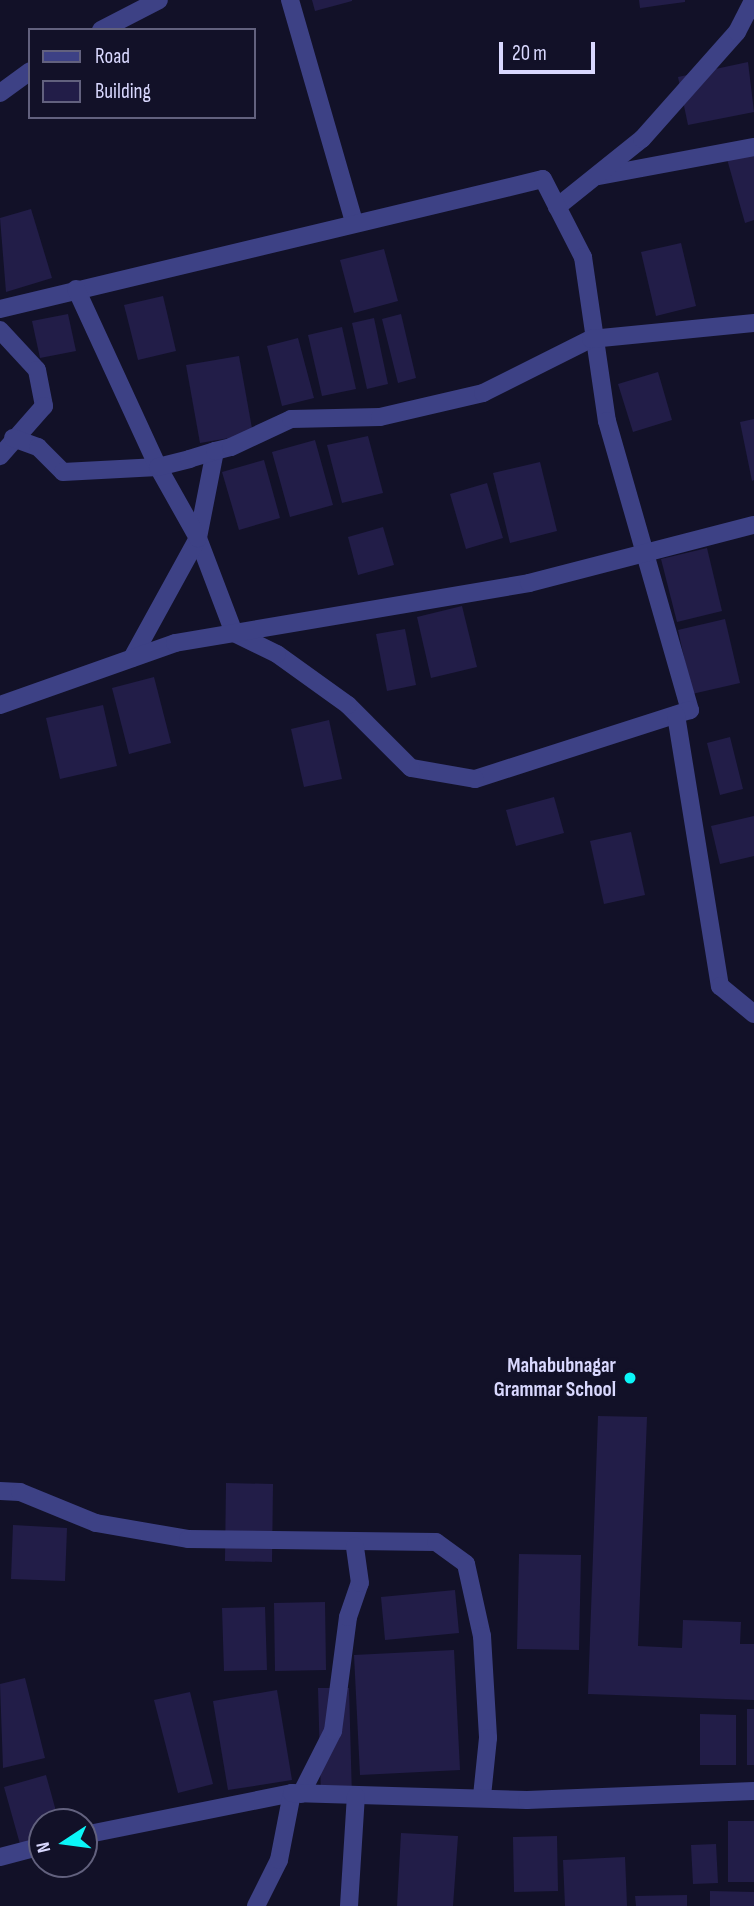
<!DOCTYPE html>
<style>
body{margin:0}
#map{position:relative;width:754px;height:1906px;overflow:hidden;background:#121128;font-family:"Sofia Sans Condensed",sans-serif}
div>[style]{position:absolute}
.building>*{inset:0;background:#221d48}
.street>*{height:18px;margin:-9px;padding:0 9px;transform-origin:9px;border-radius:9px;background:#3d4185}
.dots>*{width:19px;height:19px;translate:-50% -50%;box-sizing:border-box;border:4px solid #121128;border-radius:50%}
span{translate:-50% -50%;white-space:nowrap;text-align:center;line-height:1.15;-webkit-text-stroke:7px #121128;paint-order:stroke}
.poi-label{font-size:21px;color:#d9d8fe;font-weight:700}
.right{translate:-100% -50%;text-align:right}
.legend{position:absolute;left:28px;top:28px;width:228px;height:91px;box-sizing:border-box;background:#121128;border:2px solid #62617e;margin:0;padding:9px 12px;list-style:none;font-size:21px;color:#d9d8fe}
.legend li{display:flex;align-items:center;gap:14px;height:35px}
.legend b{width:35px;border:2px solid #62617e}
.north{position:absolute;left:28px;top:1808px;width:70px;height:70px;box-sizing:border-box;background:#121128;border:2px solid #62617e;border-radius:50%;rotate:257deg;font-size:19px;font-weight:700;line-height:28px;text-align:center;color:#d9d8fe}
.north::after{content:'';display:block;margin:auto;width:24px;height:32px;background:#0bf6f8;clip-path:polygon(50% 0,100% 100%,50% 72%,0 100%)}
.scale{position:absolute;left:499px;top:42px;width:96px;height:32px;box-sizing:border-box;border:4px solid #d9d8fe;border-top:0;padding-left:9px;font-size:21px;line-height:24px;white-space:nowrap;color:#d9d8fe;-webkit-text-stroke:5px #121128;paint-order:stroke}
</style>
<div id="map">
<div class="building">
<div style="clip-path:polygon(312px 0,352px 0,352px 1px,315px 11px)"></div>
<div style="clip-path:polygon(639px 0,685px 0,685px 2px,640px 8px)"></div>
<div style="clip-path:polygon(748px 62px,754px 112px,688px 125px,678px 77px)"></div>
<div style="clip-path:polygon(754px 151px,754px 220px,745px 223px,727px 159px)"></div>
<div style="clip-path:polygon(31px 209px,52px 278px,6px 292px,0 218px)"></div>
<div style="clip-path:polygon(681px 243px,696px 306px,656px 316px,641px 252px)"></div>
<div style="clip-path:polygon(384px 249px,398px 301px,354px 313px,340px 260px)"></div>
<div style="clip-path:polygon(163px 296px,176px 351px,138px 360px,124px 305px)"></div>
<div style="clip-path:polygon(68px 314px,76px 351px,40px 358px,32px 321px)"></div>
<div style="clip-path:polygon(401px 314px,416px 378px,398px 383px,382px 319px)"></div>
<div style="clip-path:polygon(374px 318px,388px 384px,367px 389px,352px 323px)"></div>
<div style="clip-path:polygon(342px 327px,356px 389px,322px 396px,308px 335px)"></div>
<div style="clip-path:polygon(298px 338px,314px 398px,282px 406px,267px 346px)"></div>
<div style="clip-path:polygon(239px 356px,253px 434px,200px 443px,186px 365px)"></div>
<div style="clip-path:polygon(658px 372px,672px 420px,633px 432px,618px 384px)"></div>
<div style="clip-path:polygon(754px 419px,754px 480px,752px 481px,740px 422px)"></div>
<div style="clip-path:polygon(368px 436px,383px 493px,342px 503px,327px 445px)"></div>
<div style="clip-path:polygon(315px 440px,333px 505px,290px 517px,272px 452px)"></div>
<div style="clip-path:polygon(264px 460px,280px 518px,239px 530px,222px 472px)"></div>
<div style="clip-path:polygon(540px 462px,557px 531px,510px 543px,493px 473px)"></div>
<div style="clip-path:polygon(487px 483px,503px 538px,466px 549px,450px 494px)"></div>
<div style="clip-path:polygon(383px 527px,394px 565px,358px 575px,348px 537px)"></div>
<div style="clip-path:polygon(707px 548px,722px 611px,677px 622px,661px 559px)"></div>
<div style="clip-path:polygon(462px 606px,477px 667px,431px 678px,417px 617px)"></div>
<div style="clip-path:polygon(725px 619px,740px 683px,692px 694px,678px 630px)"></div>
<div style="clip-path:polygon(405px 629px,416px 685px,387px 691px,376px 634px)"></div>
<div style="clip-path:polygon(154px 677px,171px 743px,129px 754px,112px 688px)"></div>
<div style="clip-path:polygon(103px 705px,117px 766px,60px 779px,46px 718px)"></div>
<div style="clip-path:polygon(329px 720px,342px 779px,304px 787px,291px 729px)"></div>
<div style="clip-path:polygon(730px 737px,743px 789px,720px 795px,707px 743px)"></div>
<div style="clip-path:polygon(554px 797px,564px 833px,516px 846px,506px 810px)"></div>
<div style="clip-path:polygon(754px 816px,754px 856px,720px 864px,711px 826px)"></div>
<div style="clip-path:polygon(631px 832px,645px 895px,604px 904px,590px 841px)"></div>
<div style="clip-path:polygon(598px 1416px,647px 1417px,638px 1646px,682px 1648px,683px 1620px,741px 1622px,740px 1644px,754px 1644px,754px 1700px,588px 1694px)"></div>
<div style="clip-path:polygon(226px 1483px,273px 1484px,272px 1562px,225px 1561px)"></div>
<div style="clip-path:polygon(13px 1525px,67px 1528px,65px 1581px,11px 1579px)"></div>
<div style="clip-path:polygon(519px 1554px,581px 1555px,579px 1650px,517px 1649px)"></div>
<div style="clip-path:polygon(455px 1590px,459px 1633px,385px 1640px,381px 1597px)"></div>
<div style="clip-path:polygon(325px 1602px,326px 1670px,275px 1671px,274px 1603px)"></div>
<div style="clip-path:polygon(265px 1607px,267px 1670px,224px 1671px,222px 1608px)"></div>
<div style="clip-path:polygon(454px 1650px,460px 1770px,360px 1775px,354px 1655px)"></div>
<div style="clip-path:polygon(25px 1678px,45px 1758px,3px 1768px,0 1684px)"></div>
<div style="clip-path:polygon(318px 1688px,349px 1688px,352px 1798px,321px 1798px)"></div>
<div style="clip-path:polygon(277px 1690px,292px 1780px,228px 1790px,213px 1701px)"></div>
<div style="clip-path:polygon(190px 1692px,213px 1784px,178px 1793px,154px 1700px)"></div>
<div style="clip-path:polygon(747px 1709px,754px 1709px,754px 1765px,747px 1765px)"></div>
<div style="clip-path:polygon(700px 1714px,736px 1715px,736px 1765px,700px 1765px)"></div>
<div style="clip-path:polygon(46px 1775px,59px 1822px,42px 1822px,42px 1838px,20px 1844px,4px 1787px)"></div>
<div style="clip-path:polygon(728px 1821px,754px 1821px,754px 1882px,728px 1882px)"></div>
<div style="clip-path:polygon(401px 1833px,458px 1836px,453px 1906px,397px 1906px)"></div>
<div style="clip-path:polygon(557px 1836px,558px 1891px,514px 1892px,513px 1837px)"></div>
<div style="clip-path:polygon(716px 1844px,718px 1883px,693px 1884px,691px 1845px)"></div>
<div style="clip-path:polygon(625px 1857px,627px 1906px,565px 1906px,563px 1860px)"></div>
<div style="clip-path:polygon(710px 1891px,754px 1892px,754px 1906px,710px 1906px)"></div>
<div style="clip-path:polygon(687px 1895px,687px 1906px,636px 1906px,635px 1896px)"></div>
</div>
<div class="street">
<div style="left:290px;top:0;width:231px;rotate:73.9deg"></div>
<div style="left:101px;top:30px;width:65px;rotate:-27.3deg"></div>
<div style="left:0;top:93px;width:37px;rotate:-36deg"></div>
<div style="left:599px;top:176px;width:158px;rotate:-10.6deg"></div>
<div style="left:557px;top:207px;width:109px;rotate:-38.7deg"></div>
<div style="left:642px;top:139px;width:143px;rotate:-48.4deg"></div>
<div style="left:737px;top:32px;width:36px;rotate:-63deg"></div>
<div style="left:0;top:309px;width:558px;rotate:-13.46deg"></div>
<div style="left:543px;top:179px;width:88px;rotate:62.9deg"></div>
<div style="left:583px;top:257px;width:166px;rotate:81.7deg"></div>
<div style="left:607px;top:421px;width:301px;rotate:74deg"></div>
<div style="left:690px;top:710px;width:226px;rotate:162.2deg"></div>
<div style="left:475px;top:779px;width:65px;rotate:-170.2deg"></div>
<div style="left:411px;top:768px;width:89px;rotate:-135deg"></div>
<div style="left:348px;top:705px;width:87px;rotate:-144.3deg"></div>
<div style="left:277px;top:654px;width:48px;rotate:-154deg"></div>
<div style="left:234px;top:633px;width:102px;rotate:-110.8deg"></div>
<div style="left:198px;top:538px;width:137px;rotate:118.8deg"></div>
<div style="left:0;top:330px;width:54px;rotate:47.2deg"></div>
<div style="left:37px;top:370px;width:37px;rotate:79deg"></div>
<div style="left:44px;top:406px;width:67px;rotate:131.3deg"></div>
<div style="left:13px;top:438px;width:27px;rotate:20deg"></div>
<div style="left:38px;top:447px;width:35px;rotate:45deg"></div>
<div style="left:63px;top:472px;width:95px;rotate:-3deg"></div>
<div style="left:158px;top:467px;width:196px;rotate:-114.7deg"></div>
<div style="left:215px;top:451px;width:89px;rotate:101.1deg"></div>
<div style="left:198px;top:538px;width:81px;rotate:-119.4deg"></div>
<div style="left:158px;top:467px;width:32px;rotate:-14deg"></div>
<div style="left:189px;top:459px;width:27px;rotate:-17deg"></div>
<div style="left:215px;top:451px;width:16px;rotate:-14deg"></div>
<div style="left:231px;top:447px;width:66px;rotate:-25deg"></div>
<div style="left:291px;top:419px;width:89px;rotate:-1.3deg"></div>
<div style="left:380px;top:417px;width:106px;rotate:-13.1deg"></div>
<div style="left:483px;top:393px;width:121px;rotate:-26.6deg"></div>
<div style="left:591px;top:339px;width:164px;rotate:-5.6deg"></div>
<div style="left:0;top:705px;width:186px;rotate:-19.5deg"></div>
<div style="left:175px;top:643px;width:359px;rotate:-9.6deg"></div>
<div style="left:529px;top:583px;width:232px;rotate:-14.5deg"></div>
<div style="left:676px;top:715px;width:275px;rotate:80.8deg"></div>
<div style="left:720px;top:986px;width:44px;rotate:39.5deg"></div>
<div style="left:0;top:1491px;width:20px;rotate:3deg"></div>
<div style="left:20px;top:1492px;width:82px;rotate:22.2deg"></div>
<div style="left:96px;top:1523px;width:93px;rotate:9.9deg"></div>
<div style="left:188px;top:1539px;width:248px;rotate:0.7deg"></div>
<div style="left:436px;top:1542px;width:37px;rotate:36deg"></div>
<div style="left:466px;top:1564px;width:74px;rotate:77.5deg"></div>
<div style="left:482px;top:1636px;width:102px;rotate:86.6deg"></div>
<div style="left:488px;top:1738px;width:58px;rotate:95.9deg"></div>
<div style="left:301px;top:1794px;width:71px;rotate:-63.1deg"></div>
<div style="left:333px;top:1731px;width:115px;rotate:-82.5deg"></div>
<div style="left:348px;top:1617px;width:36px;rotate:-71deg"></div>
<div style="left:360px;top:1583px;width:37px;rotate:-98deg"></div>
<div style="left:84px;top:1835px;width:212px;rotate:-11.4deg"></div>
<div style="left:0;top:1857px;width:43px;rotate:-14.7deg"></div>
<div style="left:256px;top:1906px;width:51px;rotate:-63.4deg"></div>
<div style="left:279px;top:1860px;width:68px;rotate:-79deg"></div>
<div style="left:292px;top:1793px;width:235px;rotate:1.7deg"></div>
<div style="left:527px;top:1800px;width:227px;rotate:-2.3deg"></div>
<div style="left:349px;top:1906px;width:110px;rotate:-86.4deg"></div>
</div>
<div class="dots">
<div style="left:630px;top:1378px;background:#0bf6f8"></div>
</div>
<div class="poi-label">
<span class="right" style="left:616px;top:1378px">Mahabubnagar<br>Grammar School</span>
</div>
<ul class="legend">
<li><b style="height:9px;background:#3d4185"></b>Road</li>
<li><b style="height:19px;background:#221d48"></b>Building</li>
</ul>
<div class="north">N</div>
<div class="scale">20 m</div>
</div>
